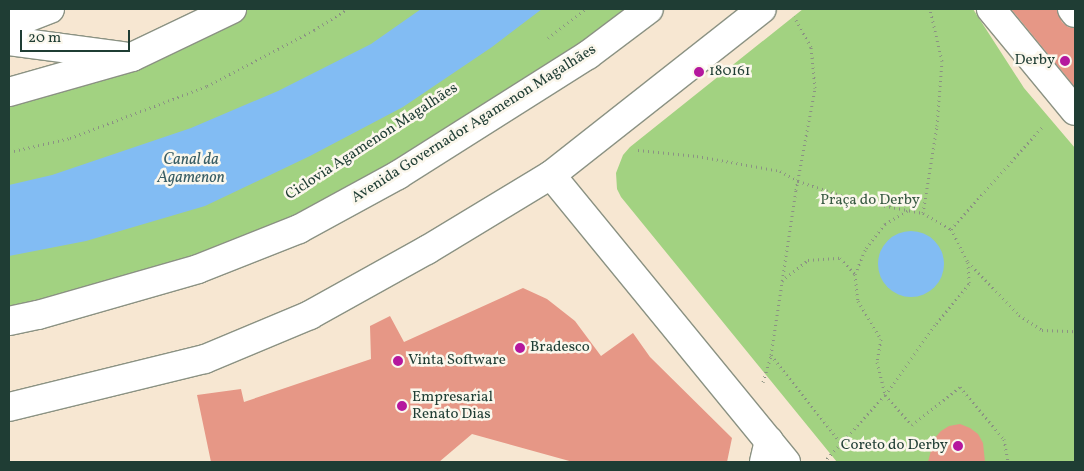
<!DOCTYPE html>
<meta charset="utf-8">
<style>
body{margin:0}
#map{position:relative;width:1084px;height:471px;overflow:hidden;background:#f7e7d2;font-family:Vollkorn,serif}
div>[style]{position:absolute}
.green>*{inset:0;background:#a2d281}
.water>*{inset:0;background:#82bcf3}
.round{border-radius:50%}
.building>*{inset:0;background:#e69786}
.path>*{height:3px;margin-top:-1.5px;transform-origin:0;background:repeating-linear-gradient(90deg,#8b9283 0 1px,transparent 0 5px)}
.roads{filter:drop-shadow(1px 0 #8b9283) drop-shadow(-1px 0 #8b9283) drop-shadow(0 1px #8b9283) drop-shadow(0 -1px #8b9283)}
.minor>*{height:28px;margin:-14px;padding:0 14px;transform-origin:14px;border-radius:14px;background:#fff}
.tertiary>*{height:28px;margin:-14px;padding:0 14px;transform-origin:14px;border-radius:14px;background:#fff}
.secondary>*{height:28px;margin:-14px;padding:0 14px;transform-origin:14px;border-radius:14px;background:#fff}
.primary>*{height:28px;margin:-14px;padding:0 14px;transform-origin:14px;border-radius:14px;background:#fff}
.trunk>*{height:28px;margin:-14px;padding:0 14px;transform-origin:14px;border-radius:14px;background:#fff}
.dots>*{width:14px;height:14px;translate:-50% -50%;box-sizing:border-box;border:2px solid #fbf7ec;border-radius:50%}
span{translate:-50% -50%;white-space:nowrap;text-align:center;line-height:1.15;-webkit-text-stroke:5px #fbf7ec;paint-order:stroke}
.poi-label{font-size:15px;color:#1f3d34}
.right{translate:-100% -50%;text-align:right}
.left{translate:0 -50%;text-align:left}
.street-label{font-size:15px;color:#1f3d34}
.park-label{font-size:15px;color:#395b43}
.water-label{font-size:16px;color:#385d64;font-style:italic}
.frame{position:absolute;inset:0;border:10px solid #1f3d34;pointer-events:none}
.scale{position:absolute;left:20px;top:30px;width:110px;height:22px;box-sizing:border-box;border:2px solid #1f3d34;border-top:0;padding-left:6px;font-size:15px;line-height:18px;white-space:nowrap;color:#1f3d34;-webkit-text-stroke:4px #fbf7ec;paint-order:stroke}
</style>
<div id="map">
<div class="green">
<div style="clip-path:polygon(233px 9px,649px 9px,299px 229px,9px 321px,9px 92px)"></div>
<div style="clip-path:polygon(803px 9px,973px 9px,1024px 88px,1075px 148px,1075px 462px,837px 462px,621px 197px,617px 189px,616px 173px,623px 155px,630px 147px)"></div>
</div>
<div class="water">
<div style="clip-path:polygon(421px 9px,542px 9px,492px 47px,403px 107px,310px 156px,205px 206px,86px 241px,9px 256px,9px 185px,52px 175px,191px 128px,278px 91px,371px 44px)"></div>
<div class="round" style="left:878px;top:231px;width:66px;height:66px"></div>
</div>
<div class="building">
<div style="clip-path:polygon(1011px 9px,1057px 9px,1062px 22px,1068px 27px,1075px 28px,1075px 87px)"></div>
<div style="clip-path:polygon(523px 288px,547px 299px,575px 321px,601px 356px,633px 333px,650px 357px,732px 438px,727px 462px,573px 462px,472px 434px,439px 462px,211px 462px,197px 395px,241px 389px,244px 402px,371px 359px,370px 326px,390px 316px,404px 342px)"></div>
<div style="clip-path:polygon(960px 424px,970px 428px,978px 434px,983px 443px,985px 462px,928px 462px,934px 439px,941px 431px,949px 426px)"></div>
</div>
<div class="path">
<div style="left:548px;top:38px;width:48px;rotate:-37.3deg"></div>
<div style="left:638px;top:150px;width:59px;rotate:5.8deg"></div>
<div style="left:697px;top:156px;width:84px;rotate:10.2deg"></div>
<div style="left:780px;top:171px;width:21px;rotate:29deg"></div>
<div style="left:798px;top:181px;width:60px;rotate:18.4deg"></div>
<div style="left:855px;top:200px;width:69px;rotate:10.8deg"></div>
<div style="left:923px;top:213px;width:32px;rotate:30deg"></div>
<div style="left:951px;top:229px;width:37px;rotate:63deg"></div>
<div style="left:968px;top:262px;width:22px;rotate:87deg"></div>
<div style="left:969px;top:284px;width:53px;rotate:129.7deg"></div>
<div style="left:935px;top:325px;width:86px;rotate:125.5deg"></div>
<div style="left:885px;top:395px;width:91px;rotate:132.3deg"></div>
<div style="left:9px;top:152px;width:63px;rotate:-12.9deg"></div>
<div style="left:70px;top:138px;width:147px;rotate:-20.8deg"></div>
<div style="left:207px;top:86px;width:121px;rotate:-27.6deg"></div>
<div style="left:314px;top:30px;width:40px;rotate:-32deg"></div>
<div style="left:923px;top:213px;width:88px;rotate:-80.9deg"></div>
<div style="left:937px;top:126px;width:65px;rotate:-85.6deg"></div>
<div style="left:942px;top:61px;width:53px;rotate:-103deg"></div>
<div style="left:951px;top:229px;width:140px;rotate:-48.2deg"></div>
<div style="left:968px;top:262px;width:74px;rotate:46.1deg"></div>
<div style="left:1019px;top:315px;width:27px;rotate:33deg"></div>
<div style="left:1042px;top:330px;width:33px;rotate:2deg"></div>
<div style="left:855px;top:274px;width:28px;rotate:-67deg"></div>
<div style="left:866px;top:248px;width:31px;rotate:-52deg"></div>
<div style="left:885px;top:224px;width:26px;rotate:-31deg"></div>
<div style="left:782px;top:281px;width:33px;rotate:-39deg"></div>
<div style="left:808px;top:260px;width:32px;rotate:-4deg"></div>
<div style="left:840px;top:258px;width:22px;rotate:47deg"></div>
<div style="left:855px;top:274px;width:27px;rotate:84deg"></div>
<div style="left:858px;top:301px;width:44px;rotate:58.8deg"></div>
<div style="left:881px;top:339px;width:23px;rotate:100deg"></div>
<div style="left:877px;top:362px;width:34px;rotate:76deg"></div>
<div style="left:885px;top:395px;width:40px;rotate:48deg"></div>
<div style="left:912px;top:425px;width:61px;rotate:-38.4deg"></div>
<div style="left:960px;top:387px;width:68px;rotate:49.8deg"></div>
<div style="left:1004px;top:439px;width:23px;rotate:80deg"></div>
<div style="left:771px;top:355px;width:112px;rotate:51.5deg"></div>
<div style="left:763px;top:382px;width:28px;rotate:-73deg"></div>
<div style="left:771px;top:355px;width:167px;rotate:-81.4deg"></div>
<div style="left:796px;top:190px;width:104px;rotate:-79.4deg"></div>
<div style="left:815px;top:88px;width:41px;rotate:-95.6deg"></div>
<div style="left:811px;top:47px;width:35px;rotate:-119deg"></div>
</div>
<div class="roads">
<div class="minor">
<div style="left:764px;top:462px;width:22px;rotate:-77deg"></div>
</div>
<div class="tertiary">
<div style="left:551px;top:175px;width:371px;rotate:50.7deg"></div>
</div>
<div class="secondary">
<div style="left:9px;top:25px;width:44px;rotate:-21.3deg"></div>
<div style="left:9px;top:407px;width:202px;rotate:-13.8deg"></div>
<div style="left:205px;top:359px;width:114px;rotate:-22.7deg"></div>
<div style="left:310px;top:315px;width:134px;rotate:-29.1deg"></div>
<div style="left:427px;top:250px;width:145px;rotate:-31.2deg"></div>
<div style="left:551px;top:175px;width:268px;rotate:-38.2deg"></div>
</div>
<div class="primary">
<div style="left:991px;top:9px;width:132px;rotate:50.5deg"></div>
<div style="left:1072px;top:9px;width:5px;rotate:53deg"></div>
</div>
<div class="trunk">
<div style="left:9px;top:41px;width:115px;rotate:7.5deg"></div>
<div style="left:9px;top:92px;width:128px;rotate:-15.9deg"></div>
<div style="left:132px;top:57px;width:111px;rotate:-25.6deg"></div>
<div style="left:9px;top:321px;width:30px;rotate:-12deg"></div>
<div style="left:38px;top:315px;width:166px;rotate:-16deg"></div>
<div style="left:198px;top:269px;width:109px;rotate:-21.6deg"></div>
<div style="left:299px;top:229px;width:113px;rotate:-28.6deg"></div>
<div style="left:398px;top:175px;width:225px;rotate:-32.3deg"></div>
<div style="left:588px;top:55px;width:76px;rotate:-37deg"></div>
</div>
</div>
<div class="dots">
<div style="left:1065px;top:61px;background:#b5179e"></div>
<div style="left:699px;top:72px;background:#b5179e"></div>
<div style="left:520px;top:348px;background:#b5179e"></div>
<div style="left:398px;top:361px;background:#b5179e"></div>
<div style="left:402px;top:406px;background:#b5179e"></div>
<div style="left:958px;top:446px;background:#b5179e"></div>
</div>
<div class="poi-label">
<span class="right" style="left:1055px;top:61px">Derby</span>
<span class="left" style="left:709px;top:72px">180161</span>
<span class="left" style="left:530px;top:348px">Bradesco</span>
<span class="left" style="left:408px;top:361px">Vinta Software</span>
<span class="left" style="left:412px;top:406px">Empresarial<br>Renato Dias</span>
<span class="right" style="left:948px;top:446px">Coreto do Derby</span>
</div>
<div class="street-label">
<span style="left:474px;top:124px;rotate:-32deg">Avenida Governador Agamenon Magalhães</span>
<span style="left:372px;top:142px;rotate:-33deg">Ciclovia Agamenon Magalhães</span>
</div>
<div class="park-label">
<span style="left:870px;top:201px">Praça do Derby</span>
</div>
<div class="water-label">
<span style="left:191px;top:169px">Canal da<br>Agamenon</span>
</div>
<div class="frame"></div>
<div class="scale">20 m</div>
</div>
